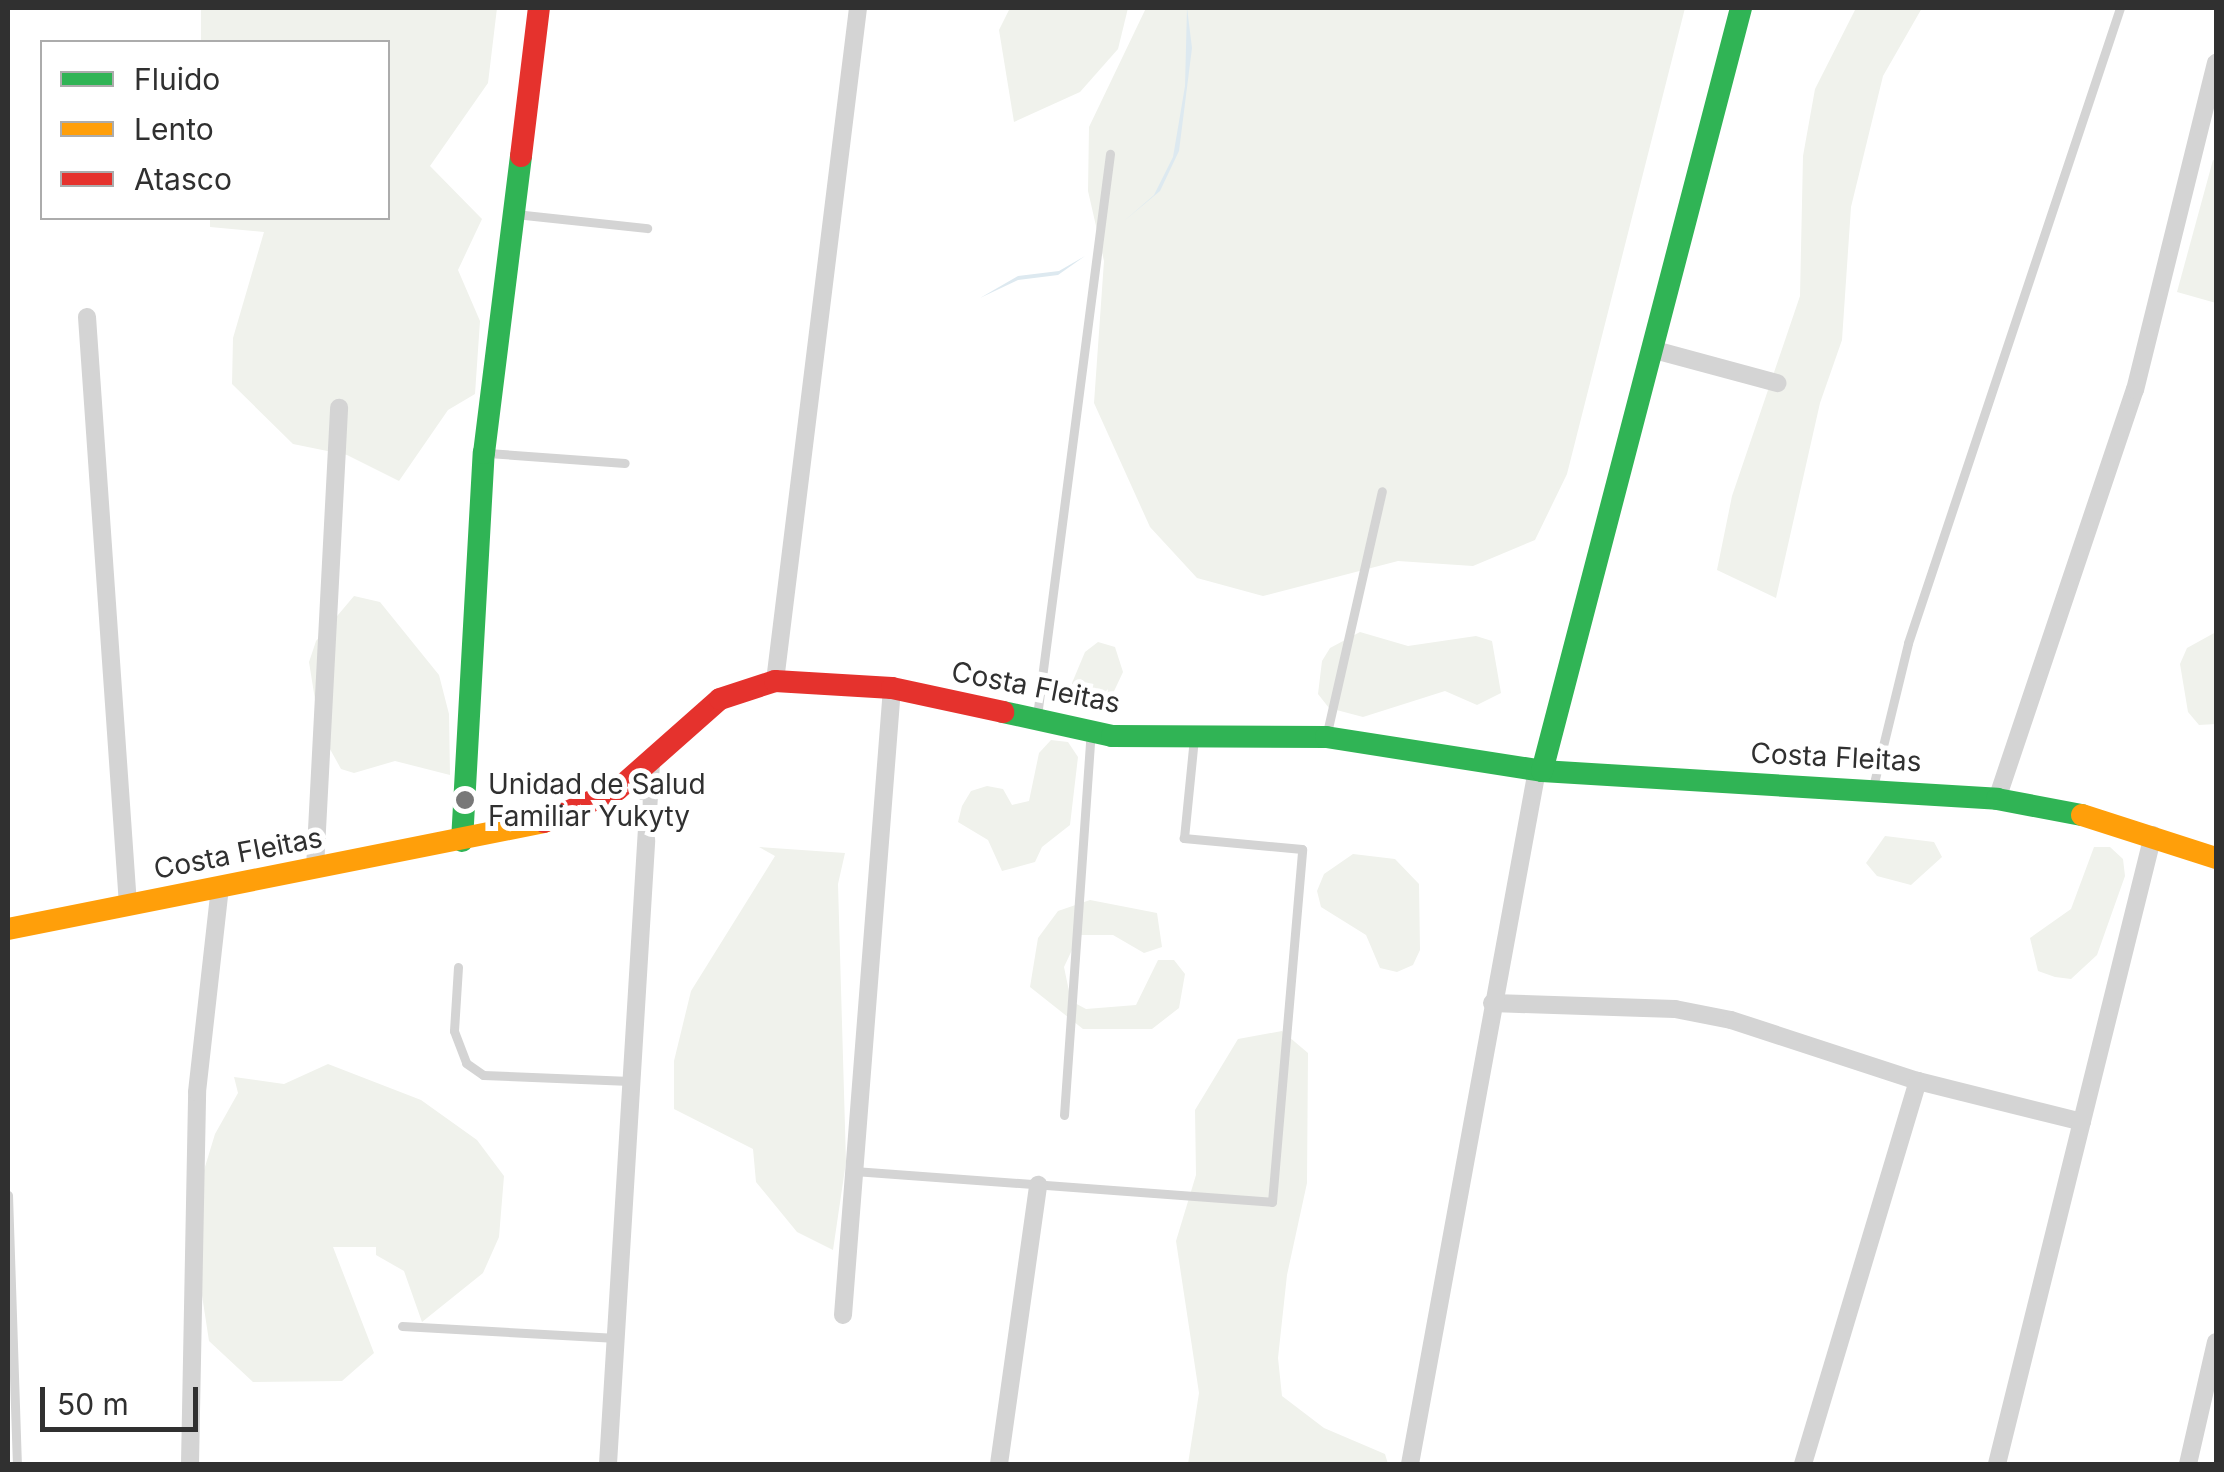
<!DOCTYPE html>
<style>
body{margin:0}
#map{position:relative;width:2224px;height:1472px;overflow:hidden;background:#fff;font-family:Inter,sans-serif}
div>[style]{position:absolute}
.green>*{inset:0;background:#f0f2ec}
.water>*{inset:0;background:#dde9f0}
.lane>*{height:9px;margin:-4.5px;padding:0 4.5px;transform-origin:4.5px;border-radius:4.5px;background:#d4d4d4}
.street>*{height:18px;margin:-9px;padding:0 9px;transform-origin:9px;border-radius:9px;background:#d4d4d4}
.fast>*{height:22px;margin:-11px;padding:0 11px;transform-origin:11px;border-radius:11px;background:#30b455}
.slow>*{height:22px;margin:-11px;padding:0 11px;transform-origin:11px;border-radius:11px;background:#ff9f0a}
.jam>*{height:22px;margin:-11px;padding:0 11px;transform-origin:11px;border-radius:11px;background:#e5322d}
.dots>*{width:28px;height:28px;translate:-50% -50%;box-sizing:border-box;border:5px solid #fff;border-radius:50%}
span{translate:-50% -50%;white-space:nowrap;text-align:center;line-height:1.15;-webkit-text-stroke:10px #fff;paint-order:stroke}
.street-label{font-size:28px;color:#303030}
.poi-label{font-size:28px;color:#303030}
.left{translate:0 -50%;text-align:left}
.frame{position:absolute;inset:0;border:10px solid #303030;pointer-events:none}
.legend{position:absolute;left:40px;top:40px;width:350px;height:180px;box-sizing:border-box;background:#fff;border:2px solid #acacac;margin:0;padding:12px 18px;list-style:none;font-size:30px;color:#303030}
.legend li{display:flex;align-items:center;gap:20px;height:50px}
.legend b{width:50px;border:2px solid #acacac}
.scale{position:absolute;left:40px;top:1387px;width:158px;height:45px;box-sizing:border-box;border:5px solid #303030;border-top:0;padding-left:12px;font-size:30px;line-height:35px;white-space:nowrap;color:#303030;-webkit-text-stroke:8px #fff;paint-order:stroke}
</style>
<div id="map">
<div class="green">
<div style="clip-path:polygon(201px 8px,497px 8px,488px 83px,430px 166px,482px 219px,458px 270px,480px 321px,475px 394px,448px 410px,399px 481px,347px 455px,293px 444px,232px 384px,233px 338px,264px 232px,210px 227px,210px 218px,388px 218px,388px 42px,201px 42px)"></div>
<div style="clip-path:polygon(1010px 8px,1128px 8px,1118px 49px,1080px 92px,1014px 122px,999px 30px)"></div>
<div style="clip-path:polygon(1146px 8px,1685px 8px,1567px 474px,1535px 540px,1473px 566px,1398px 561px,1263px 596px,1197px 578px,1150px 527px,1094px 403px,1104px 261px,1088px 191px,1089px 127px)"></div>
<div style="clip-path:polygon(1856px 8px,1922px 8px,1883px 76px,1851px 207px,1842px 340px,1820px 403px,1776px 598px,1717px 570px,1732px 496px,1800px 296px,1803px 156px,1815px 89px)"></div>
<div style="clip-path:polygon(2213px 160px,2216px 161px,2216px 303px,2177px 292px)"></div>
<div style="clip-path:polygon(354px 596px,380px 602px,439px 675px,449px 714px,450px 775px,395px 761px,354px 773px,341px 769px,320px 731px,309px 662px,316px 641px)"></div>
<div style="clip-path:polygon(1360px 632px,1408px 646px,1476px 636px,1492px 641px,1501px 693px,1477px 705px,1445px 691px,1363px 717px,1329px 708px,1318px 694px,1322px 661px,1330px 648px)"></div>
<div style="clip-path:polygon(2216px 632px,2216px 724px,2199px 725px,2188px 712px,2180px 664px,2187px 648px)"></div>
<div style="clip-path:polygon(1098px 642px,1115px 647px,1123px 672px,1108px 704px,1091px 708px,1076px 700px,1072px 683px,1085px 652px)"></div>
<div style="clip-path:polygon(1051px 740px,1068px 742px,1078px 757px,1070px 825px,1042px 847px,1035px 862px,1002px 871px,988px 840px,958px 822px,962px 806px,971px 791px,987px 786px,1003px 789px,1012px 805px,1029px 801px,1039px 753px)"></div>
<div style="clip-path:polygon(1885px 836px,1934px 842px,1942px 857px,1911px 885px,1877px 876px,1866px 863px)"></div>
<div style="clip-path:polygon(759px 847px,845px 853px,838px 884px,846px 1162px,833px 1250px,797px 1232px,756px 1182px,753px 1149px,674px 1109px,674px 1061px,691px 991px,775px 856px)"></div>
<div style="clip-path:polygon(2094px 847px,2110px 847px,2123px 859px,2125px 876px,2097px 955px,2071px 979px,2055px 977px,2038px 971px,2030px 938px,2071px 909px)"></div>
<div style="clip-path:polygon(1353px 854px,1395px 859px,1419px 884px,1420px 950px,1413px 965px,1397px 972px,1380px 968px,1366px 935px,1321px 907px,1317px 891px,1324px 874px)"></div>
<div style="clip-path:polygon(1090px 900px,1157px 913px,1162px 947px,1144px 953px,1113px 935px,1079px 935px,1064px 967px,1071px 1001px,1086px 1009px,1136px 1005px,1158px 960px,1174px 960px,1185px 974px,1179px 1008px,1152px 1029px,1083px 1029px,1030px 987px,1038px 938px,1058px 911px)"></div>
<div style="clip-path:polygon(1282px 1031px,1308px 1053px,1307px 1183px,1287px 1275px,1278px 1358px,1282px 1396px,1324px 1428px,1385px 1454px,1388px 1464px,1188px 1464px,1199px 1393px,1176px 1241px,1196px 1175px,1195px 1110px,1238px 1039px)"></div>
<div style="clip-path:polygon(328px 1064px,421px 1100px,477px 1140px,504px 1176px,499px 1237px,483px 1273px,422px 1322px,404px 1271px,376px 1255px,376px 1247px,333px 1247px,374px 1353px,342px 1381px,253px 1382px,209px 1341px,198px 1269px,201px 1180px,215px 1134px,238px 1093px,234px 1077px,284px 1084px)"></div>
</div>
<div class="water">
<div style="clip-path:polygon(1187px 8px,1192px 48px,1179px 151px,1160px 191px,1124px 221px,1154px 195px,1173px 157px,1185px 86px)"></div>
<div style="clip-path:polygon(1085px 256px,1058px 275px,1018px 280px,980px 298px,1018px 276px,1059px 271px)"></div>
</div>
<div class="lane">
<div style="left:515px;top:214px;width:133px;rotate:6.1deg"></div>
<div style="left:488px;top:453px;width:137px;rotate:4.2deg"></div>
<div style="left:1037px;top:716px;width:567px;rotate:-82.6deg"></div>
<div style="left:1326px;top:737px;width:252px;rotate:-77.2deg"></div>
<div style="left:1873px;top:787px;width:148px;rotate:-76.3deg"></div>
<div style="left:1908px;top:643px;width:669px;rotate:-71.54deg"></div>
<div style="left:458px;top:967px;width:64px;rotate:93.6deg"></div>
<div style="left:454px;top:1031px;width:34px;rotate:69deg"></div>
<div style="left:466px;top:1063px;width:21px;rotate:35deg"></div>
<div style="left:483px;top:1075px;width:147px;rotate:2.3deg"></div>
<div style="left:1064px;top:1115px;width:383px;rotate:-86deg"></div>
<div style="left:854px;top:1171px;width:419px;rotate:4.2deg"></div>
<div style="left:1272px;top:1202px;width:354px;rotate:-85.1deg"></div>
<div style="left:1302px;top:849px;width:119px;rotate:-174.7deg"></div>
<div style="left:1184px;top:838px;width:100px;rotate:-84.3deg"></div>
<div style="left:8px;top:1195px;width:269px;rotate:88.1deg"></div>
<div style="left:402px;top:1326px;width:215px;rotate:3.2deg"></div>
</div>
<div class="street">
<div style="left:87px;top:317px;width:589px;rotate:86.01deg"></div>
<div style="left:1651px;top:349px;width:131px;rotate:15.1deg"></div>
<div style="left:775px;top:681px;width:678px;rotate:-82.97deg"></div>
<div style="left:1997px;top:799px;width:432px;rotate:-71.4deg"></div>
<div style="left:2135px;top:390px;width:337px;rotate:-76.1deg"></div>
<div style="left:315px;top:868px;width:461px;rotate:-87deg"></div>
<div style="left:1492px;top:1003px;width:183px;rotate:1.9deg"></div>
<div style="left:1675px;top:1009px;width:57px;rotate:11.1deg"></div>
<div style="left:1731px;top:1020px;width:197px;rotate:18.1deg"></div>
<div style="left:1918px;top:1081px;width:169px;rotate:14deg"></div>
<div style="left:843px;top:1315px;width:629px;rotate:-85.53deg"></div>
<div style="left:190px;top:1464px;width:372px;rotate:-88.9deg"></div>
<div style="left:197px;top:1092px;width:205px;rotate:-83.6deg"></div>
<div style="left:608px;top:1464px;width:702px;rotate:-86.49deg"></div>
<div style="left:999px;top:1464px;width:282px;rotate:-82deg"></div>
<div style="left:1410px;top:1464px;width:706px;rotate:-79.63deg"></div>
<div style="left:1803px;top:1464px;width:400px;rotate:-73.3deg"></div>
<div style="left:1997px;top:1464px;width:648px;rotate:-76.07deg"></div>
<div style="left:2188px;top:1464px;width:125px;rotate:-77.1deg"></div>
</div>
<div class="fast">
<div style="left:1003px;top:712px;width:112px;rotate:12.4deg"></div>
<div style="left:1112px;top:736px;width:214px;rotate:0.3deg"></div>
<div style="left:1326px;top:737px;width:219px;rotate:8.9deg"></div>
<div style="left:1542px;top:771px;width:456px;rotate:3.5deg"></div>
<div style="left:1997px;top:799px;width:86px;rotate:10.7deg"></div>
<div style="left:1542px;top:771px;width:789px;rotate:-75.38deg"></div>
<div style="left:462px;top:841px;width:389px;rotate:-86.8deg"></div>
<div style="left:484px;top:453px;width:299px;rotate:-82.9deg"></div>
</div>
<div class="slow">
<div style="left:2082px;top:815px;width:141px;rotate:17.8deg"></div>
<div style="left:8px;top:929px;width:547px;rotate:-11.29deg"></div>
</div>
<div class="jam">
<div style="left:521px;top:156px;width:149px;rotate:-83.1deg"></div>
<div style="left:544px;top:822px;width:80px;rotate:-23.7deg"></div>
<div style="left:617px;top:790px;width:137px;rotate:-41.5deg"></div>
<div style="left:720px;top:699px;width:58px;rotate:-18.1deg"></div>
<div style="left:775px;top:681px;width:117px;rotate:3.4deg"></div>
<div style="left:892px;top:688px;width:114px;rotate:12.2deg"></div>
</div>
<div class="dots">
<div style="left:465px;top:800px;background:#787878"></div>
</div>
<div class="street-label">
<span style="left:1036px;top:687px;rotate:11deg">Costa Fleitas</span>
<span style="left:1836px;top:757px;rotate:3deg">Costa Fleitas</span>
<span style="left:238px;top:853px;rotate:-11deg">Costa Fleitas</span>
</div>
<div class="poi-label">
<span class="left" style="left:488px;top:800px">Unidad de Salud<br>Familiar Yukyty</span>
</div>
<div class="frame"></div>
<ul class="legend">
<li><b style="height:12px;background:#30b455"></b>Fluido</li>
<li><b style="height:12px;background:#ff9f0a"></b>Lento</li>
<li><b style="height:12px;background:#e5322d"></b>Atasco</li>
</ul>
<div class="scale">50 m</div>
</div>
